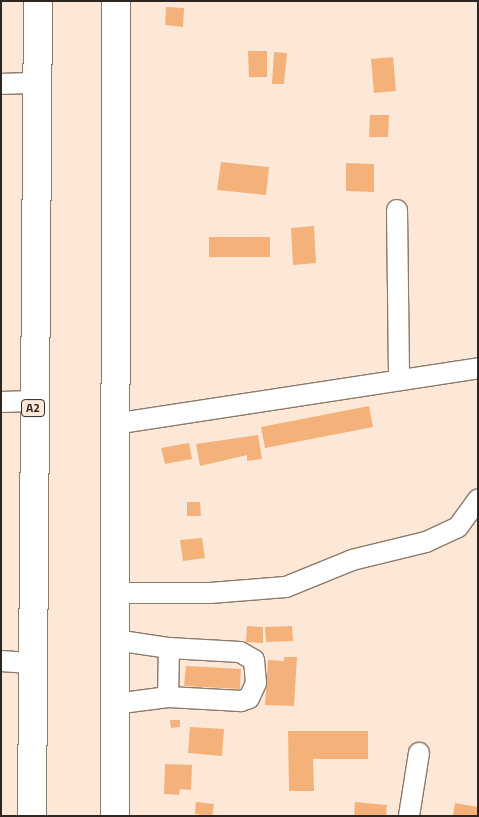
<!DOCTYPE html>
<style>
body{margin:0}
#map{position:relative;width:479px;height:817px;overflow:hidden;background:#fde8d7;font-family:"Titillium Web",sans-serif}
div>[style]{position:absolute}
.building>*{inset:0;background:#f4b27a}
.roads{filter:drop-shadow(1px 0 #8c7a6b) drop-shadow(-1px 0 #8c7a6b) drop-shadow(0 1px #8c7a6b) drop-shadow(0 -1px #8c7a6b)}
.minor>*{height:20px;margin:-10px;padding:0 10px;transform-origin:10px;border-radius:10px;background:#fff}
.highway>*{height:28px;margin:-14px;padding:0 14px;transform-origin:14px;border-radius:14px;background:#fff}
span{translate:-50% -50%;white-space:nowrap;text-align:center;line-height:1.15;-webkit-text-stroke:4.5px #fde8d7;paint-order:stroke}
.shield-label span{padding:1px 4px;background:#fde8d7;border:1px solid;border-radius:4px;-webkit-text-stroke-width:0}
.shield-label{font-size:12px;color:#2e2620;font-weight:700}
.frame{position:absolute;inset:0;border:2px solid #2e2620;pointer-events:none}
</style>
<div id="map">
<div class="building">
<div style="clip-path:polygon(166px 7px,184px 8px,183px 27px,165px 25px)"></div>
<div style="clip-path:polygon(248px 51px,267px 51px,267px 77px,249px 77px)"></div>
<div style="clip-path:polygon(274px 52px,287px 53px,284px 84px,272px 84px)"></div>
<div style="clip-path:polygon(393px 57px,396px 91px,374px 93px,371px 59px)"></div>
<div style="clip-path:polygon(370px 115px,389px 115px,388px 137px,369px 137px)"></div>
<div style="clip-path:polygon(221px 162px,269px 167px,266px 195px,217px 190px)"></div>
<div style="clip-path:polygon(346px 163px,374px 164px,374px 192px,346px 191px)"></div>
<div style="clip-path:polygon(314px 226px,316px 263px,293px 265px,291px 228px)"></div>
<div style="clip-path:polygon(209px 237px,270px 237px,270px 257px,209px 257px)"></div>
<div style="clip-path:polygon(369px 406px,373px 427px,265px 448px,261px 427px)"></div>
<div style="clip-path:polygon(258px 435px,262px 459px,247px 461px,247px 455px,200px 466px,196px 444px)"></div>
<div style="clip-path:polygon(189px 443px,192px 459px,165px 464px,161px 448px)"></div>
<div style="clip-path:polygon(187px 502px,200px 502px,201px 516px,187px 516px)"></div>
<div style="clip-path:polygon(202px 538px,205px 558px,183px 561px,180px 540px)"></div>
<div style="clip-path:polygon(247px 626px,263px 627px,263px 643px,246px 642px)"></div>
<div style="clip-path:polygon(292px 626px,293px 641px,266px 642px,265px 627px)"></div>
<div style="clip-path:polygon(284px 657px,297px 657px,294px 706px,265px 705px,268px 660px,284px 661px)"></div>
<div style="clip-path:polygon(186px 666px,241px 669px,240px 689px,184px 686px)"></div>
<div style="clip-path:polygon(170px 720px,180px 720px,180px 727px,171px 728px)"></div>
<div style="clip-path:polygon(190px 727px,224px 729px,222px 756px,188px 753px)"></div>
<div style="clip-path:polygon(288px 731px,368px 731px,368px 759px,313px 759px,314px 791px,289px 791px)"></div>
<div style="clip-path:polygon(165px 764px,192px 765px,191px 790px,180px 789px,179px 795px,164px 794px)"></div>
<div style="clip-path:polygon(196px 802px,214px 804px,212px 816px,195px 814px)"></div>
<div style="clip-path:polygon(355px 802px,387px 805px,386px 816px,354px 816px)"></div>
<div style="clip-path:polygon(455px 803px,478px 807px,478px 816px,453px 816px)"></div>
</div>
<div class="roads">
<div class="minor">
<div style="left:1px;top:84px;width:36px;rotate:-2deg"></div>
<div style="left:397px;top:210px;width:168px;rotate:89.3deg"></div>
<div style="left:1px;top:402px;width:32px;rotate:-2deg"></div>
<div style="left:114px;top:424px;width:368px;rotate:-8.7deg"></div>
<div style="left:115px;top:593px;width:95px"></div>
<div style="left:210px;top:593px;width:76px;rotate:-4.5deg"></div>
<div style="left:286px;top:587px;width:71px;rotate:-22.2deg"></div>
<div style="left:352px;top:560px;width:76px;rotate:-13.7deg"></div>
<div style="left:426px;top:542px;width:35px;rotate:-25deg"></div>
<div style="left:458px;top:527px;width:34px;rotate:-54deg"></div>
<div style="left:115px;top:640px;width:55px;rotate:8.4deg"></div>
<div style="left:169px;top:648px;width:71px;rotate:3.2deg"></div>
<div style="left:240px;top:652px;width:16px;rotate:30deg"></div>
<div style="left:254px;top:660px;width:23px;rotate:85deg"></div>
<div style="left:256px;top:683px;width:17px;rotate:115deg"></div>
<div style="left:249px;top:698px;width:9px;rotate:159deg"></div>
<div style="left:241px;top:701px;width:73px;rotate:-176.9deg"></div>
<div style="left:168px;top:697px;width:53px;rotate:172.5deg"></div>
<div style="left:1px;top:661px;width:32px;rotate:4deg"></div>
<div style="left:168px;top:697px;width:49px;rotate:-88.8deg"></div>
<div style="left:409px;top:816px;width:64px;rotate:-81deg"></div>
</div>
<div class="highway">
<div style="left:32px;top:816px;width:815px;rotate:-89.58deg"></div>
<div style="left:115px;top:816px;width:815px;rotate:-89.93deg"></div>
</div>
</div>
<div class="shield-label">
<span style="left:33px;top:408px">A2</span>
</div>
<div class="frame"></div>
</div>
